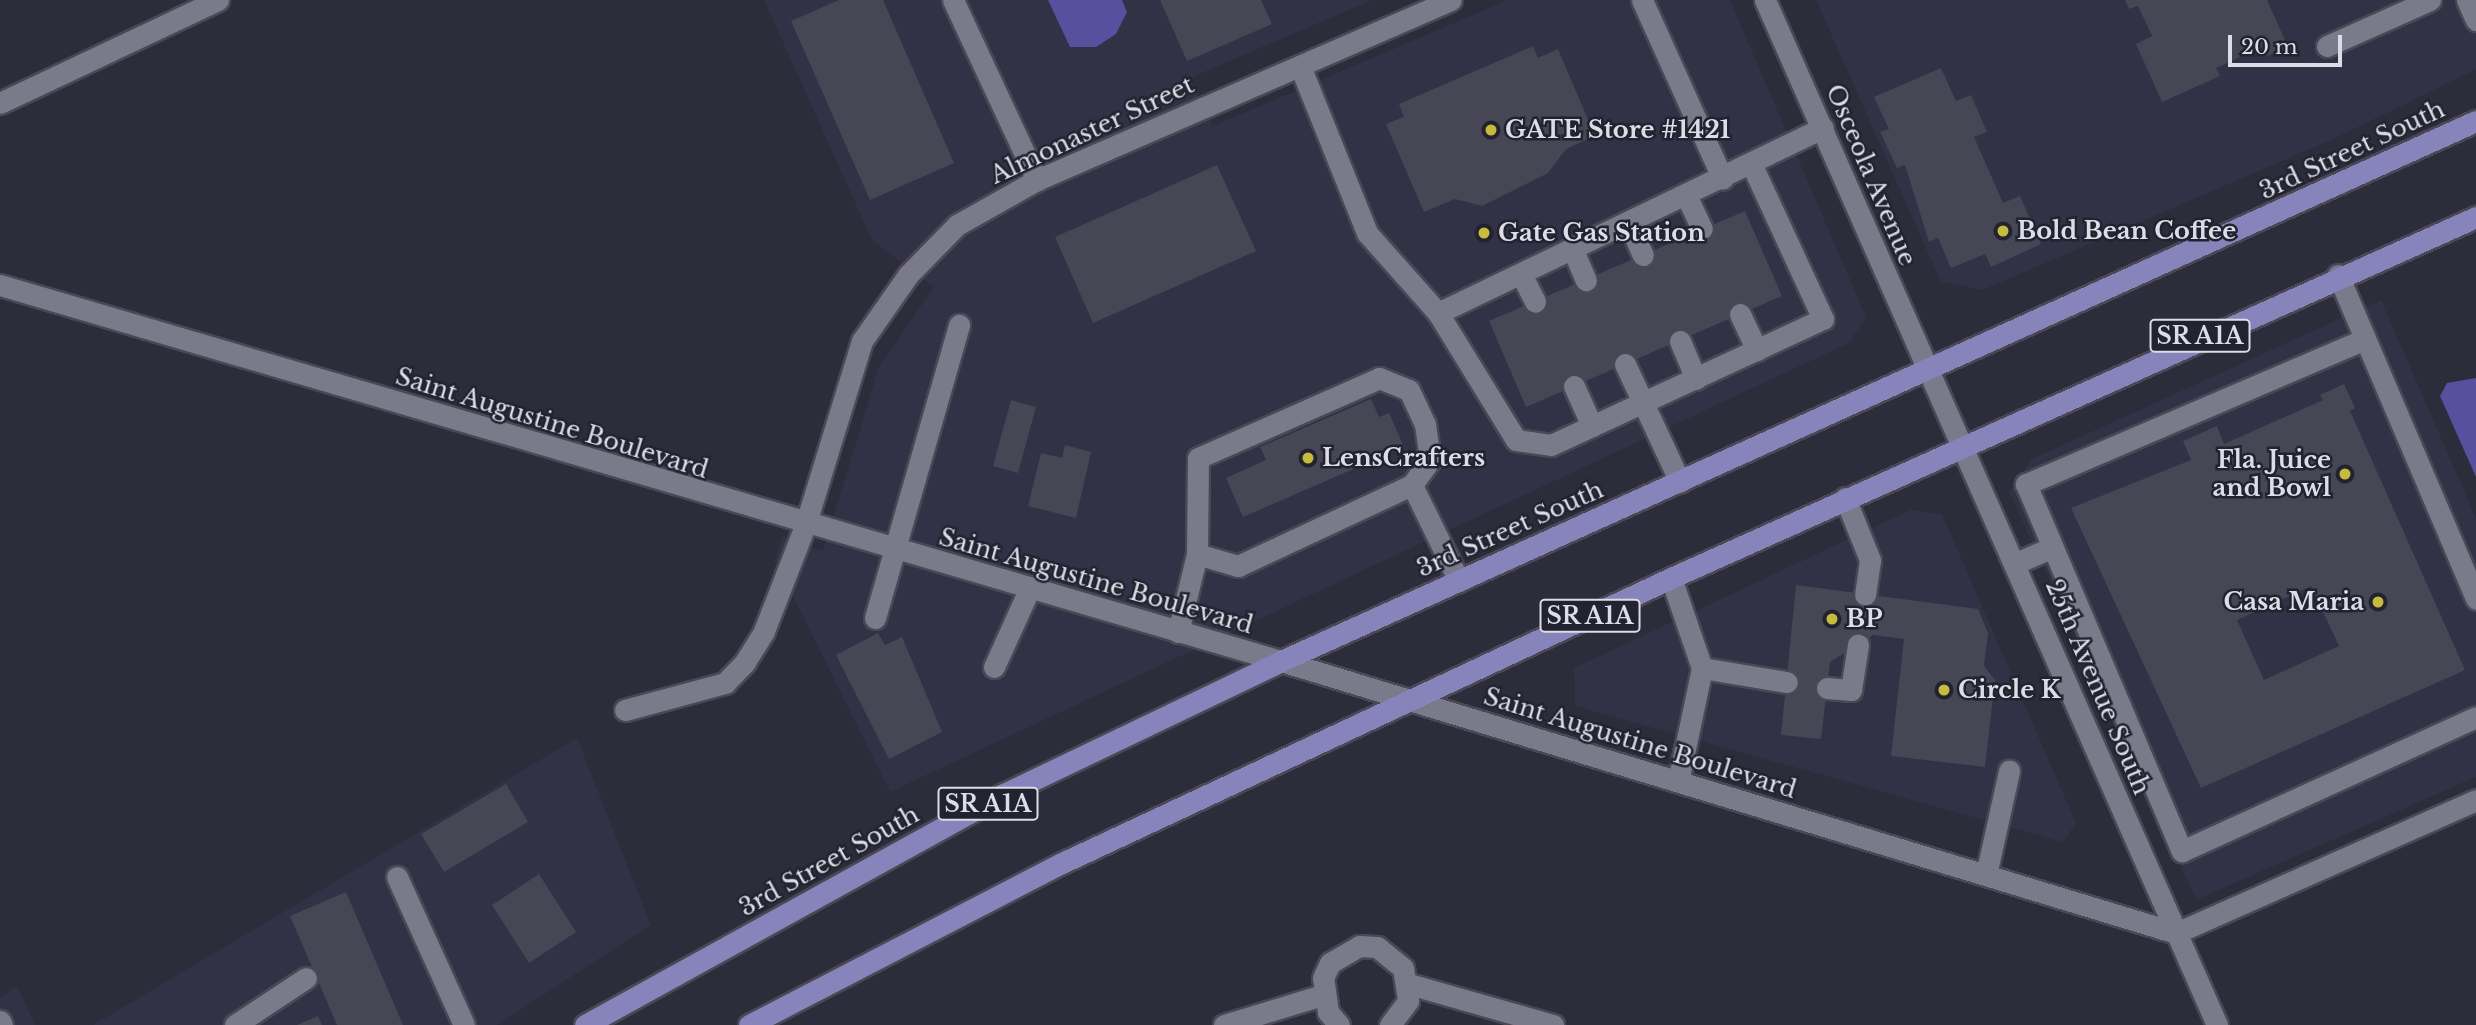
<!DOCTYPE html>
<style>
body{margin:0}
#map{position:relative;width:2476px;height:1025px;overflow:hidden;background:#2c2c3a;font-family:"Libre Baskerville",serif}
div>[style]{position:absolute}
.built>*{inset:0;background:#323146}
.water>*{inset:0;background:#57509f}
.building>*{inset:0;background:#464655}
.minor-tunnel>*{height:21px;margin-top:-10.5px;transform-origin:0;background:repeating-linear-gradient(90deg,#474754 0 21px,transparent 0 31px)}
.roads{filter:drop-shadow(2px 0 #494854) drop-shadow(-2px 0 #494854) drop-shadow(0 2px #494854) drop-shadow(0 -2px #494854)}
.minor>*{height:21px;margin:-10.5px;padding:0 10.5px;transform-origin:10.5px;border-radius:10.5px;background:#7a7a8b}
.major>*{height:21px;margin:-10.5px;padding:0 10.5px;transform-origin:10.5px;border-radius:10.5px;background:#8684ba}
.dots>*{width:19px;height:19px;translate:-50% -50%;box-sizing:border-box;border:4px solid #222230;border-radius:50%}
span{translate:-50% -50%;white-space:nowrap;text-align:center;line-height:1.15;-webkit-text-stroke:5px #222230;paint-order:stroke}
.shield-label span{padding:2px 5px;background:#222230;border:2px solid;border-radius:5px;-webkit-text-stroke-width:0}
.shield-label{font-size:23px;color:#dddde7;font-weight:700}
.street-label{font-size:24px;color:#dddde7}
.poi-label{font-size:24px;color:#dddde7;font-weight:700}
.left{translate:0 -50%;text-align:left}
.right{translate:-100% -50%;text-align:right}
.scale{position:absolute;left:2228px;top:35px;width:114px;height:32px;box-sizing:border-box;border:4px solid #dddde7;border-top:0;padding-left:9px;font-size:21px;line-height:24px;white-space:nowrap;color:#dddde7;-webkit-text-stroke:5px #222230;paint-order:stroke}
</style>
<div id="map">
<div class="built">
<div style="clip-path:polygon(764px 0,1372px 0,1190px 78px,1213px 126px,1508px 0,1730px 0,1866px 317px,1849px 343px,890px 792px,775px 560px,782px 536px,823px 551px,879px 367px,934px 287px,872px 240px)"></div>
<div style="clip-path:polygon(1816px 0,2476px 0,2476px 69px,2338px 137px,1983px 290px,1941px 282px)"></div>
<div style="clip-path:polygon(2381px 300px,2476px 518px,2476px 777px,2196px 900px,2009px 492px,2032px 459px)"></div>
<div style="clip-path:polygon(1910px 510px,1942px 514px,2076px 823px,2063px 842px,1575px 706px,1574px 668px)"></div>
<div style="clip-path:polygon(577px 738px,651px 925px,497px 1025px,93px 1025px)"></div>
<div style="clip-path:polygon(17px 986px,35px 1025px,0 1025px,0 998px)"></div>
</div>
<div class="water">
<div style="clip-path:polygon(1048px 0,1122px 0,1127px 12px,1116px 34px,1096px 47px,1070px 47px)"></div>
<div style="clip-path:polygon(2476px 378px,2476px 477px,2440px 396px,2447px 383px)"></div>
</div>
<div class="building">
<div style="clip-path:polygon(839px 0,883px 0,954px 163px,870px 200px,791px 21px)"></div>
<div style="clip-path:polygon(1160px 0,1261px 0,1272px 24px,1187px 61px)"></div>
<div style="clip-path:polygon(2125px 0,2267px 0,2288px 47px,2267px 56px,2263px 47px,2216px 68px,2220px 76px,2162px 102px,2136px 44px,2152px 36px,2138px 6px,2129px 9px)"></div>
<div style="clip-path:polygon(1533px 46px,1538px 58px,1558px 49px,1595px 136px,1566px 149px,1548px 173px,1482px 206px,1455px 199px,1424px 212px,1386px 124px,1404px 117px,1399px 104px)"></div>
<div style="clip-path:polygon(1941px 68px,1956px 101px,1971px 95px,1987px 132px,1974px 137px,2003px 203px,2020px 196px,2041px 244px,1991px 267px,1985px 254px,1951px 268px,1938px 238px,1929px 242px,1905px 165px,1897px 168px,1880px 132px,1889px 129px,1874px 97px)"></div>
<div style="clip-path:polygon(1217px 165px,1256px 251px,1093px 323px,1055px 237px)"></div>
<div style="clip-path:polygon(1745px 211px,1782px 296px,1526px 407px,1489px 321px)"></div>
<div style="clip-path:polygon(evenodd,2344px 384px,2355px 408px,2350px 411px,2465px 670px,2201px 788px,2071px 508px,2191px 460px,2183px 441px,2217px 426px,2224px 444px,2323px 400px,2320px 395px,2344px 384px,2311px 586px,2339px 646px,2264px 680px,2237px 620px,2311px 586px)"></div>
<div style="clip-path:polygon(1371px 399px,1379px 417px,1389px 413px,1404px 447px,1243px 517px,1226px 478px,1266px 460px,1260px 447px)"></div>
<div style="clip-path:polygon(1011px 400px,1036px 407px,1018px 473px,993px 466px)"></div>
<div style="clip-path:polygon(1065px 445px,1091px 452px,1076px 518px,1028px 506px,1041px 453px,1062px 458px)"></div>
<div style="clip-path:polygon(1796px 585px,1978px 609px,1988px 633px,1984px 666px,1995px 680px,1985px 767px,1891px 756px,1904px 639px,1873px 635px,1830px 662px,1821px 739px,1781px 735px)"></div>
<div style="clip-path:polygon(878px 633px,885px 645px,902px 637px,942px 732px,889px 759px,836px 655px)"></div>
<div style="clip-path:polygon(506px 784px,528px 822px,444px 872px,421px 834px)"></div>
<div style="clip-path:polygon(539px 874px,576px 932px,529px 963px,492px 905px)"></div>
<div style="clip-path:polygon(346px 892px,403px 1025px,337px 1025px,290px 916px)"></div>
<div style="clip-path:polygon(318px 1016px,322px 1025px,297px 1025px)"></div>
</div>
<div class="minor-tunnel">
<div style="left:1702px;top:229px;width:93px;rotate:65.9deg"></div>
<div style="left:1643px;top:255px;width:94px;rotate:66.7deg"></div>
<div style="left:1586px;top:280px;width:93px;rotate:65.1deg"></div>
<div style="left:1535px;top:302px;width:93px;rotate:65.1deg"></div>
<div style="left:1858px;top:645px;width:50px;rotate:-82deg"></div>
<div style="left:1787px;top:682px;width:40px;rotate:8.5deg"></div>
</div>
<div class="roads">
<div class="minor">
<div style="left:953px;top:0;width:199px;rotate:65deg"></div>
<div style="left:1642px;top:0;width:196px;rotate:65.7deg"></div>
<div style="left:1765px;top:0;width:1120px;rotate:66.2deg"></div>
<div style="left:2467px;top:0;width:22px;rotate:66deg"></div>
<div style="left:2327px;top:46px;width:113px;rotate:-24.1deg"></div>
<div style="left:1300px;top:66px;width:180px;rotate:68.1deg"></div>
<div style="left:1367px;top:233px;width:107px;rotate:48.4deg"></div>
<div style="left:1438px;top:313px;width:149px;rotate:58.4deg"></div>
<div style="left:1516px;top:440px;width:35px;rotate:8deg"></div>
<div style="left:1551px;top:445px;width:300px;rotate:-24.9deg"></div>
<div style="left:1823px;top:319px;width:170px;rotate:-114.8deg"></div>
<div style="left:0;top:103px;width:241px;rotate:-25.3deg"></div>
<div style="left:1687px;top:197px;width:35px;rotate:65deg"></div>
<div style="left:1629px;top:224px;width:34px;rotate:66deg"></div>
<div style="left:1573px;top:250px;width:33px;rotate:67deg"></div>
<div style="left:1521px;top:274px;width:31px;rotate:63deg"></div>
<div style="left:2338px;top:275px;width:352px;rotate:66.9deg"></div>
<div style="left:0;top:285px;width:1335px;rotate:16.36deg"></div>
<div style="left:1281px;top:661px;width:935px;rotate:16.9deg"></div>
<div style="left:2176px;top:933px;width:328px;rotate:-23.9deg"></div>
<div style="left:1438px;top:313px;width:427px;rotate:-25.7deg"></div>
<div style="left:1740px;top:314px;width:40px;rotate:65deg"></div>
<div style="left:2365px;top:339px;width:369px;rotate:156.8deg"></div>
<div style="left:2026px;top:484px;width:399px;rotate:67deg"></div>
<div style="left:2182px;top:851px;width:323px;rotate:-24.5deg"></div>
<div style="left:1680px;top:341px;width:41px;rotate:67.2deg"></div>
<div style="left:1625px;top:364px;width:130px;rotate:65deg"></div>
<div style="left:1574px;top:386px;width:44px;rotate:65.8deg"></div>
<div style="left:1845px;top:498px;width:67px;rotate:68deg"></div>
<div style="left:1870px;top:560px;width:35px;rotate:98deg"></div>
<div style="left:1197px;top:554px;width:96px;rotate:-89.4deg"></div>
<div style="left:1198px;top:458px;width:198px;rotate:-23.8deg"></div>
<div style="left:1379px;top:378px;width:32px;rotate:22deg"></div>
<div style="left:1409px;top:390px;width:38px;rotate:65deg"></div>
<div style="left:1425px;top:424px;width:36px;rotate:82deg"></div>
<div style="left:1430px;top:460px;width:31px;rotate:126deg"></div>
<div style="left:2016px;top:563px;width:40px;rotate:-23.4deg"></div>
<div style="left:1671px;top:578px;width:95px;rotate:71deg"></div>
<div style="left:1702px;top:668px;width:116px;rotate:101.9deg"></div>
<div style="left:875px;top:618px;width:305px;rotate:-74deg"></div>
<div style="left:1178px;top:632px;width:80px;rotate:-76.3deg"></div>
<div style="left:1197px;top:554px;width:43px;rotate:16.3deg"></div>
<div style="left:1238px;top:566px;width:192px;rotate:-25deg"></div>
<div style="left:1412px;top:485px;width:107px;rotate:63.9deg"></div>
<div style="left:994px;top:667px;width:85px;rotate:-65.6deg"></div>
<div style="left:1702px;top:668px;width:86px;rotate:9.4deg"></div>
<div style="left:1827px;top:688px;width:24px;rotate:5deg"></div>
<div style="left:1851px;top:690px;width:46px;rotate:-81.2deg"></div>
<div style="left:625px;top:710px;width:104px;rotate:-15.1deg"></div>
<div style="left:725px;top:683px;width:29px;rotate:-46deg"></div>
<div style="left:745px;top:662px;width:36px;rotate:-58deg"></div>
<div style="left:764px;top:631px;width:113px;rotate:-68.7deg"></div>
<div style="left:805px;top:526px;width:194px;rotate:-72.9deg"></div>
<div style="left:862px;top:341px;width:80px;rotate:-55.1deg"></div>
<div style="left:908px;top:275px;width:70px;rotate:-45.6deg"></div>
<div style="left:957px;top:225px;width:92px;rotate:-29.4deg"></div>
<div style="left:1037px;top:180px;width:451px;rotate:-23.5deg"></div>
<div style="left:1986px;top:875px;width:107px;rotate:-77.5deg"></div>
<div style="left:397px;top:877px;width:162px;rotate:65.6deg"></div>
<div style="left:1409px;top:984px;width:150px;rotate:15.9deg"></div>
<div style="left:0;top:1021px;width:4px;rotate:63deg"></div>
<div style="left:235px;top:1025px;width:85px;rotate:-33.5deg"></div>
<div style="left:1224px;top:1025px;width:102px;rotate:-17deg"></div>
<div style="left:1339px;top:1025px;width:17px;rotate:-130deg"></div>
<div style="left:1328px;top:1012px;width:34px;rotate:-98deg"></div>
<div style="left:1323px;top:978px;width:17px;rotate:-65deg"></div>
<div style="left:1330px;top:963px;width:34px;rotate:-30deg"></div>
<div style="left:1359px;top:946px;width:18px;rotate:3deg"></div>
<div style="left:1377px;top:947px;width:33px;rotate:39deg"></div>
<div style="left:1403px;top:968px;width:33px;rotate:81deg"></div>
<div style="left:1408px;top:1001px;width:30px;rotate:127deg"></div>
</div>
<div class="major">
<div style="left:585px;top:1025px;width:478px;rotate:-28.9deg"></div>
<div style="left:1004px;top:794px;width:307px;rotate:-25.6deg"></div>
<div style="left:1281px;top:661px;width:1311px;rotate:-24.32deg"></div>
<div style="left:749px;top:1025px;width:352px;rotate:-27.4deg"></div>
<div style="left:1062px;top:863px;width:672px;rotate:-25.08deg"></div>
<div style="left:1671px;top:578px;width:882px;rotate:-24.15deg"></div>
</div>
</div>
<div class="dots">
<div style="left:1491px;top:130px;background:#c5bc3d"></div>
<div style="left:2003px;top:231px;background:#c5bc3d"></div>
<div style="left:1484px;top:233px;background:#c5bc3d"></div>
<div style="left:1308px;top:458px;background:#c5bc3d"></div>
<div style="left:2345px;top:474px;background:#c5bc3d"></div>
<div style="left:2378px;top:602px;background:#c5bc3d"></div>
<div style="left:1832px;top:619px;background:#c5bc3d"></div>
<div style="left:1944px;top:690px;background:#c5bc3d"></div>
</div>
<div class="shield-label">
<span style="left:2200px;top:336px">SR A1A</span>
<span style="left:1590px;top:616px">SR A1A</span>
<span style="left:988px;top:804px">SR A1A</span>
</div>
<div class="street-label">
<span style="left:1092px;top:130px;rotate:-25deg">Almonaster Street</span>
<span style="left:2352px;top:150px;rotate:-25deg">3rd Street South</span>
<span style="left:1871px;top:175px;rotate:67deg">Osceola Avenue</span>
<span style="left:552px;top:423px;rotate:17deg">Saint Augustine Boulevard</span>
<span style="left:1510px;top:529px;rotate:-24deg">3rd Street South</span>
<span style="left:1096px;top:581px;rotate:16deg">Saint Augustine Boulevard</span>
<span style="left:2098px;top:687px;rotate:67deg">25th Avenue South</span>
<span style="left:1640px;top:743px;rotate:17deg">Saint Augustine Boulevard</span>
<span style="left:829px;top:861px;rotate:-29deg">3rd Street South</span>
</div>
<div class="poi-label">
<span class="left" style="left:1505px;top:130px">GATE Store #1421</span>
<span class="left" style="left:2017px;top:231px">Bold Bean Coffee</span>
<span class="left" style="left:1498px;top:233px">Gate Gas Station</span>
<span class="left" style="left:1322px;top:458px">LensCrafters</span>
<span class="right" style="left:2331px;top:474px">Fla. Juice<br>and Bowl</span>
<span class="right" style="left:2364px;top:602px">Casa Maria</span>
<span class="left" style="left:1846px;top:619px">BP</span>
<span class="left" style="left:1958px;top:690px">Circle K</span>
</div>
<div class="scale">20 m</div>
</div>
